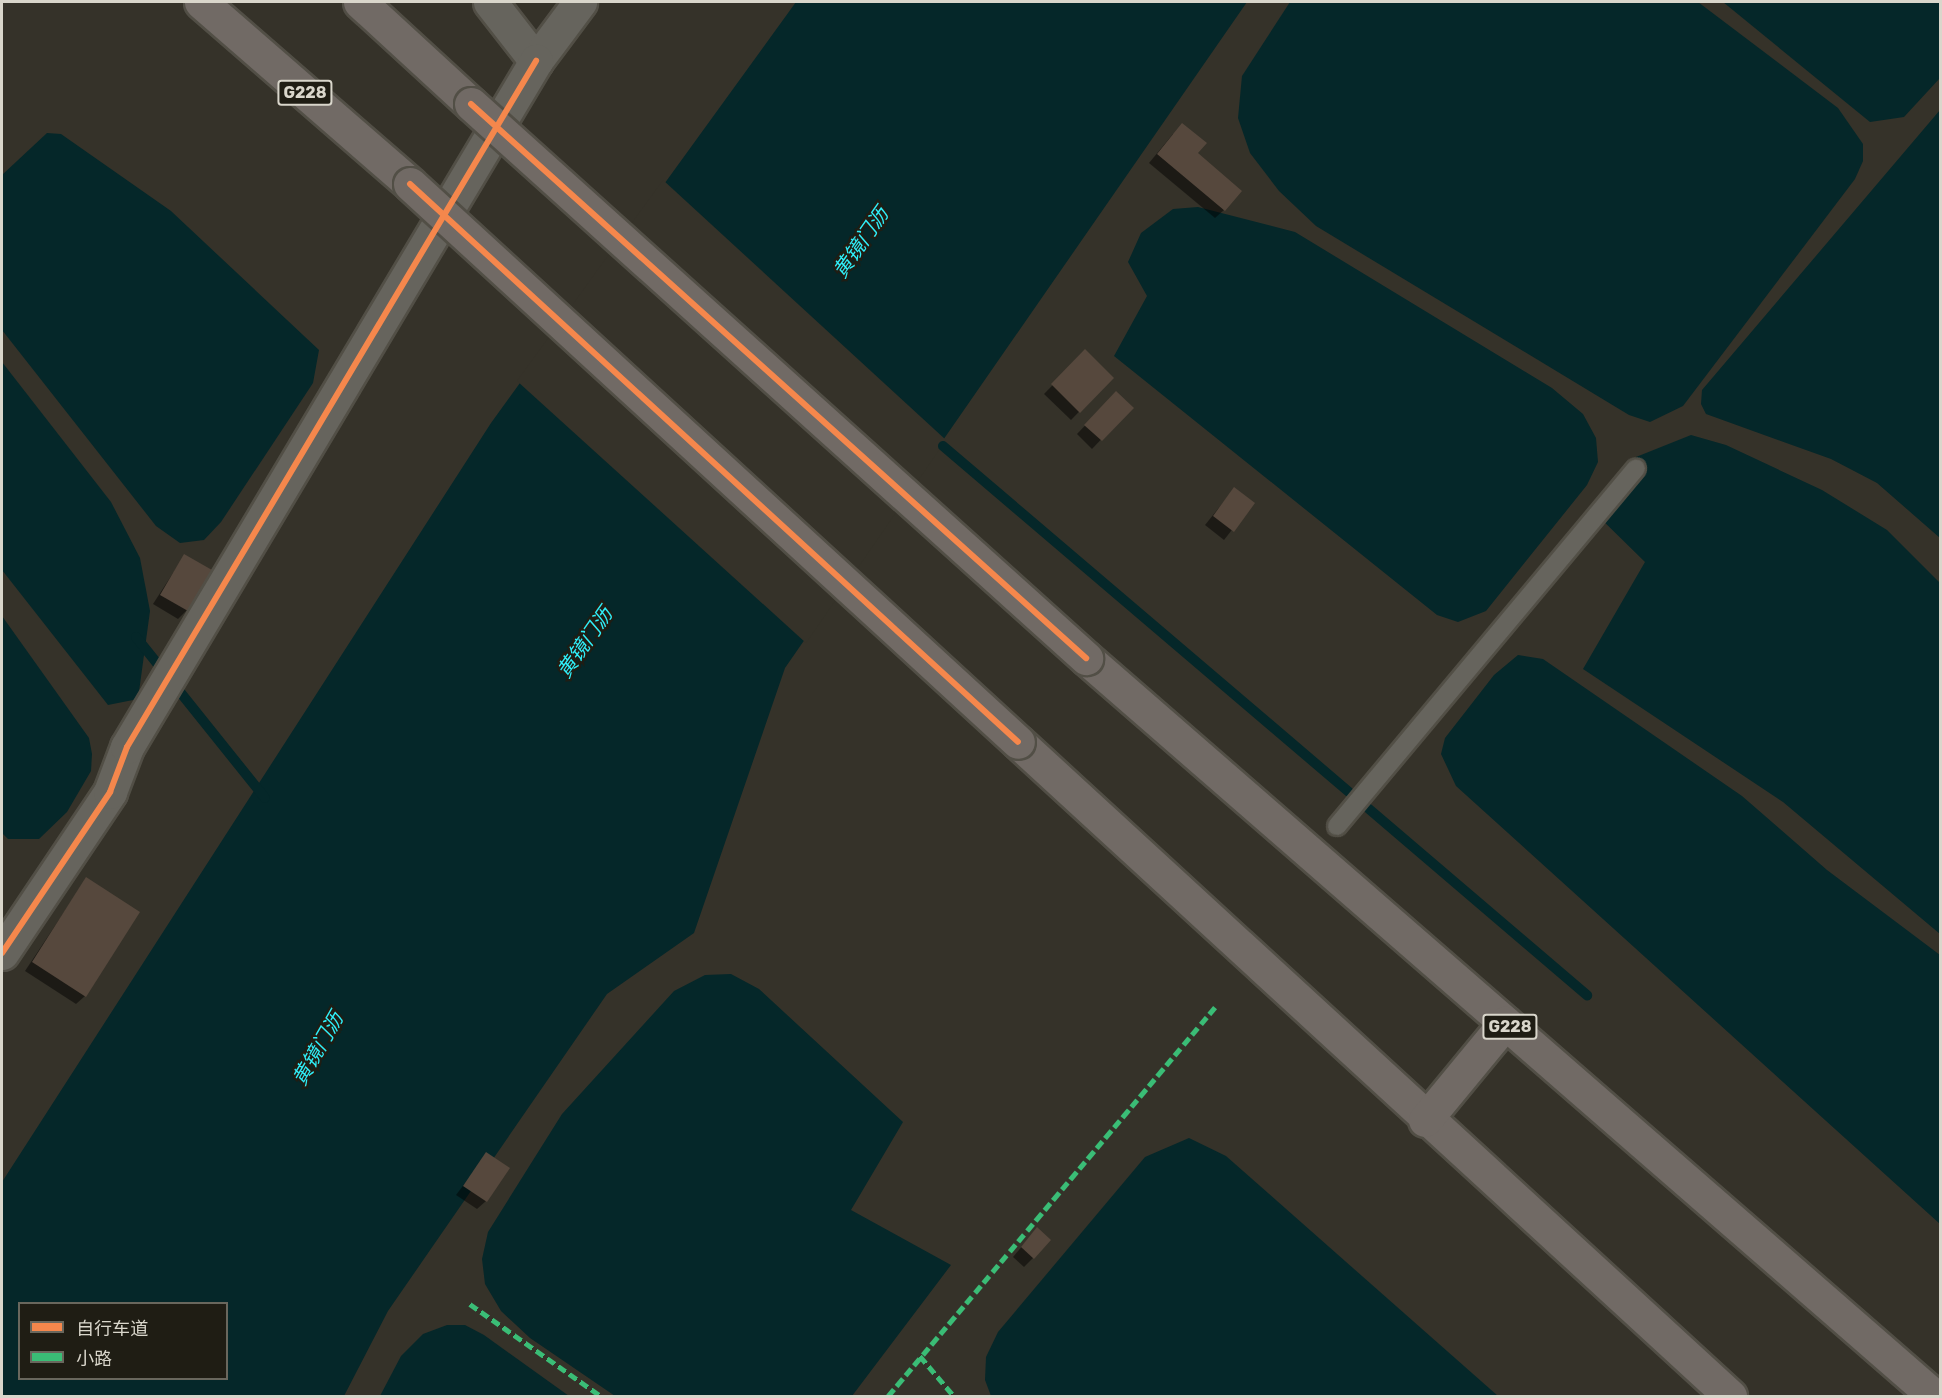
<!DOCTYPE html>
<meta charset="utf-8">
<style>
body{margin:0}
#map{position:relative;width:1942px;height:1398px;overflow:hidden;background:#353229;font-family:Rubik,"Noto Sans SC",sans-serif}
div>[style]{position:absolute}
.water>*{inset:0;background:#052729}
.pier>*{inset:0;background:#353229}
.shadow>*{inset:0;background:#0007}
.stream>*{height:10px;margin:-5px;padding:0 5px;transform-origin:5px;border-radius:5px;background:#052729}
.building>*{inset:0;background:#56483d}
.roads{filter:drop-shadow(2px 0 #524f46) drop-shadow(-2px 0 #524f46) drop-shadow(0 2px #524f46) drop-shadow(0 -2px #524f46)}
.service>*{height:18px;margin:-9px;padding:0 9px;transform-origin:9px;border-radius:9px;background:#66645d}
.minor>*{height:33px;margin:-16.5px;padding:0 16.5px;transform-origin:16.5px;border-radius:16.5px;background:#66645d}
.trunk>*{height:33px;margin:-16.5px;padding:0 16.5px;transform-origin:16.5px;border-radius:16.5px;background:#716a65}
.bridges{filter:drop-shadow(2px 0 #524f46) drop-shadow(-2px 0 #524f46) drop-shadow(0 2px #524f46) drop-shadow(0 -2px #524f46)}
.trunk-bridge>*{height:33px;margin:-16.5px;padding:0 16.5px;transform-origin:16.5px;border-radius:16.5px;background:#716a65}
.quiet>*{height:4.5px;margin-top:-2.25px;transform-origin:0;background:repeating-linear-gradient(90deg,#3abd76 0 9px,transparent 0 13.5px)}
.cycleway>*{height:6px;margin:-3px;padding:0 3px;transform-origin:3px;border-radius:3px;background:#f5874c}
span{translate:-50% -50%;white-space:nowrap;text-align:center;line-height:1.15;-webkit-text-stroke:4.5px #1f1d14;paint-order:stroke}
.shield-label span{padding:2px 4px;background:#1f1d14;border:2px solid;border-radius:4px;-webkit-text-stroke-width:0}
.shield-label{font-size:16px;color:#d9d6cb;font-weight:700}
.water-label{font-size:20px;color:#2feff9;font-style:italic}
.frame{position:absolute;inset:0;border:3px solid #d9d6cb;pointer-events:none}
.legend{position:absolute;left:18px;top:1302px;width:210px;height:78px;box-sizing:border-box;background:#1f1d14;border:2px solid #69675d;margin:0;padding:8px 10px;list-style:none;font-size:18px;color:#d9d6cb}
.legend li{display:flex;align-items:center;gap:12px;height:30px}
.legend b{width:30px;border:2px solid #69675d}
</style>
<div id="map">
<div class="water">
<div style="clip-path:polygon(evenodd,796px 2px,1247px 2px,785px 668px,694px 933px,607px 994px,388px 1311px,344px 1396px,2px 1396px,2px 1182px,491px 423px,796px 2px,20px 1304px,226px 1304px,226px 1378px,20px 1378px,20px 1304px)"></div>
<div style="clip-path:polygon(1290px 2px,1698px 2px,1838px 108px,1863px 144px,1863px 161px,1855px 179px,1683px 406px,1650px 422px,1629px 415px,1316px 226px,1279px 191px,1250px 153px,1238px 118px,1242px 76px)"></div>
<div style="clip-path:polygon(1723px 2px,1940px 2px,1940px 78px,1904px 117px,1870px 122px)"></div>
<div style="clip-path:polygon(1940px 110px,1940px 538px,1877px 483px,1831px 459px,1706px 414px,1701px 404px,1702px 390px)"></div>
<div style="clip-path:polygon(47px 133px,61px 134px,171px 211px,319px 350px,313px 383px,221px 522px,204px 540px,180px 543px,156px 526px,2px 330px,2px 175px)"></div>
<div style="clip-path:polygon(1198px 207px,1295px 232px,1552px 388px,1583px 414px,1596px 438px,1598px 462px,1587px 485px,1486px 611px,1458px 622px,1437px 615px,1114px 356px,1147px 296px,1128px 262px,1141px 233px,1173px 209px)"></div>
<div style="clip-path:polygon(2px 362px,111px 502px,140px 558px,150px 611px,138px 699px,108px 705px,2px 570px)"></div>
<div style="clip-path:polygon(1691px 435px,1726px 445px,1822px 490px,1887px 530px,1940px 583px,1940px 934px,1783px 802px,1583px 669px,1645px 562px,1591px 509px,1636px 457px)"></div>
<div style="clip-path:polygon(2px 616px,89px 738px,92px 754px,91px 771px,67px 812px,39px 839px,8px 839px,2px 833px)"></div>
<div style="clip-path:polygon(1518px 655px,1543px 659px,1742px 796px,1827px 870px,1940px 955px,1940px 1224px,1456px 786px,1441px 754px,1445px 738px,1494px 675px)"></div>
<div style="clip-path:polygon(731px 974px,759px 989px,903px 1122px,851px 1210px,951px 1265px,852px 1396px,615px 1396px,530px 1338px,501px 1311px,485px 1284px,482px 1259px,488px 1232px,562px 1114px,674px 991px,705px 975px)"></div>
<div style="clip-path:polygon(1189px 1138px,1226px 1156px,1498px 1396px,991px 1396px,985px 1380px,986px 1357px,998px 1332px,1145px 1157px)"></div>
<div style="clip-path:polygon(447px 1325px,465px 1325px,484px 1335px,569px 1396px,380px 1396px,401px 1356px,423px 1334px)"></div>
</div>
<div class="pier">
<div style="clip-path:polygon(663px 180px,946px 440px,806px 643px,517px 381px)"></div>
</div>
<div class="shadow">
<div style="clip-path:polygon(1173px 134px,1224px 210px,1215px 218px,1149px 163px)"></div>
<div style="clip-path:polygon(1085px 352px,1112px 378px,1071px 420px,1044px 394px)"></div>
<div style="clip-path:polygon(1116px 393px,1131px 408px,1092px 449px,1077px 434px)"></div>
<div style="clip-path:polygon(1234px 489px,1253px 503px,1224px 540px,1205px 525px)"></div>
<div style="clip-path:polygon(184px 556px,187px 610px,178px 619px,153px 604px)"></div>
<div style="clip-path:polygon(86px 879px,85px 996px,76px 1004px,25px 971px)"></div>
<div style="clip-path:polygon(487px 1154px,486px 1201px,477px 1209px,456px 1195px)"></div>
<div style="clip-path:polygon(1029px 1238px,1033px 1258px,1024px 1267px,1013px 1257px)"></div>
</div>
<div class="stream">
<div style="left:943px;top:446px;width:533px;rotate:40.44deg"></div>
<div style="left:136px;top:637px;width:206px;rotate:51.3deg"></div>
<div style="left:1369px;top:809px;width:287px;rotate:40.5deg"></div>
</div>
<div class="building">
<div style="clip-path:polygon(1182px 123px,1207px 143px,1198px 153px,1242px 191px,1225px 211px,1157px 154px)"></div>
<div style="clip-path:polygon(1085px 349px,1114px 378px,1080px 413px,1051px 384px)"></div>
<div style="clip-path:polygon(1116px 391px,1134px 408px,1102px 441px,1084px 425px)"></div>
<div style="clip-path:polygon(1234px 487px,1255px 503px,1234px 532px,1213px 516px)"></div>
<div style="clip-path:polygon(184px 554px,212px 570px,188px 611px,160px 595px)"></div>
<div style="clip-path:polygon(86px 877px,140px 912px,86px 997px,32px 962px)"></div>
<div style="clip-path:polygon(486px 1152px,510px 1168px,487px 1202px,463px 1186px)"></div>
<div style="clip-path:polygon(1037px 1227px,1051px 1240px,1034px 1259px,1021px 1247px)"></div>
</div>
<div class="roads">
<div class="service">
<div style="left:1337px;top:826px;width:466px;rotate:-50.1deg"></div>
</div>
<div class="minor">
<div style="left:490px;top:2px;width:75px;rotate:52.1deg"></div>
<div style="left:536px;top:61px;width:74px;rotate:-53.3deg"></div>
<div style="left:2px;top:953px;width:194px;rotate:-56.1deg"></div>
<div style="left:110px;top:792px;width:48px;rotate:-69.3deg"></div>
<div style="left:127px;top:747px;width:799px;rotate:-59.2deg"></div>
</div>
<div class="trunk">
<div style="left:201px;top:2px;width:277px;rotate:41deg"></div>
<div style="left:360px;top:2px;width:151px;rotate:42.6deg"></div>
<div style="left:1086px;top:658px;width:1124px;rotate:41.03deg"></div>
<div style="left:1018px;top:742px;width:967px;rotate:42.57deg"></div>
<div style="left:1425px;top:1120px;width:126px;rotate:-50.5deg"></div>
</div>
</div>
<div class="bridges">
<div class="trunk-bridge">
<div style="left:471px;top:104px;width:828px;rotate:42.01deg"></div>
<div style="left:410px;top:184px;width:825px;rotate:42.54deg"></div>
</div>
</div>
<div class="quiet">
<div style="left:470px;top:1304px;width:160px;rotate:35.1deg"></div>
<div style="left:920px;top:1356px;width:52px;rotate:49.6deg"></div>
<div style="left:888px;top:1396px;width:508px;rotate:-49.95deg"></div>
</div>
<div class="cycleway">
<div style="left:471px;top:104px;width:828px;rotate:42.01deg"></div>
<div style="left:410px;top:184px;width:825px;rotate:42.54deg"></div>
<div style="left:2px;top:953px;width:194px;rotate:-56.1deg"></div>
<div style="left:110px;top:792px;width:48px;rotate:-69.3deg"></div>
<div style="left:127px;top:747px;width:799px;rotate:-59.2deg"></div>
</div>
<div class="shield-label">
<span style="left:305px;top:93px">G228</span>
<span style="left:1510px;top:1027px">G228</span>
</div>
<div class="water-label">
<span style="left:861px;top:243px;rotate:-55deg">黄镜门沥</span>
<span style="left:585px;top:643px;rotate:-55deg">黄镜门沥</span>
<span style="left:318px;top:1049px;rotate:-60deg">黄镜门沥</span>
</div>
<div class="frame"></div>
<ul class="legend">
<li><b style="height:8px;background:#f5874c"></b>自行车道</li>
<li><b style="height:8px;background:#3abd76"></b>小路</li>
</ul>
</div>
